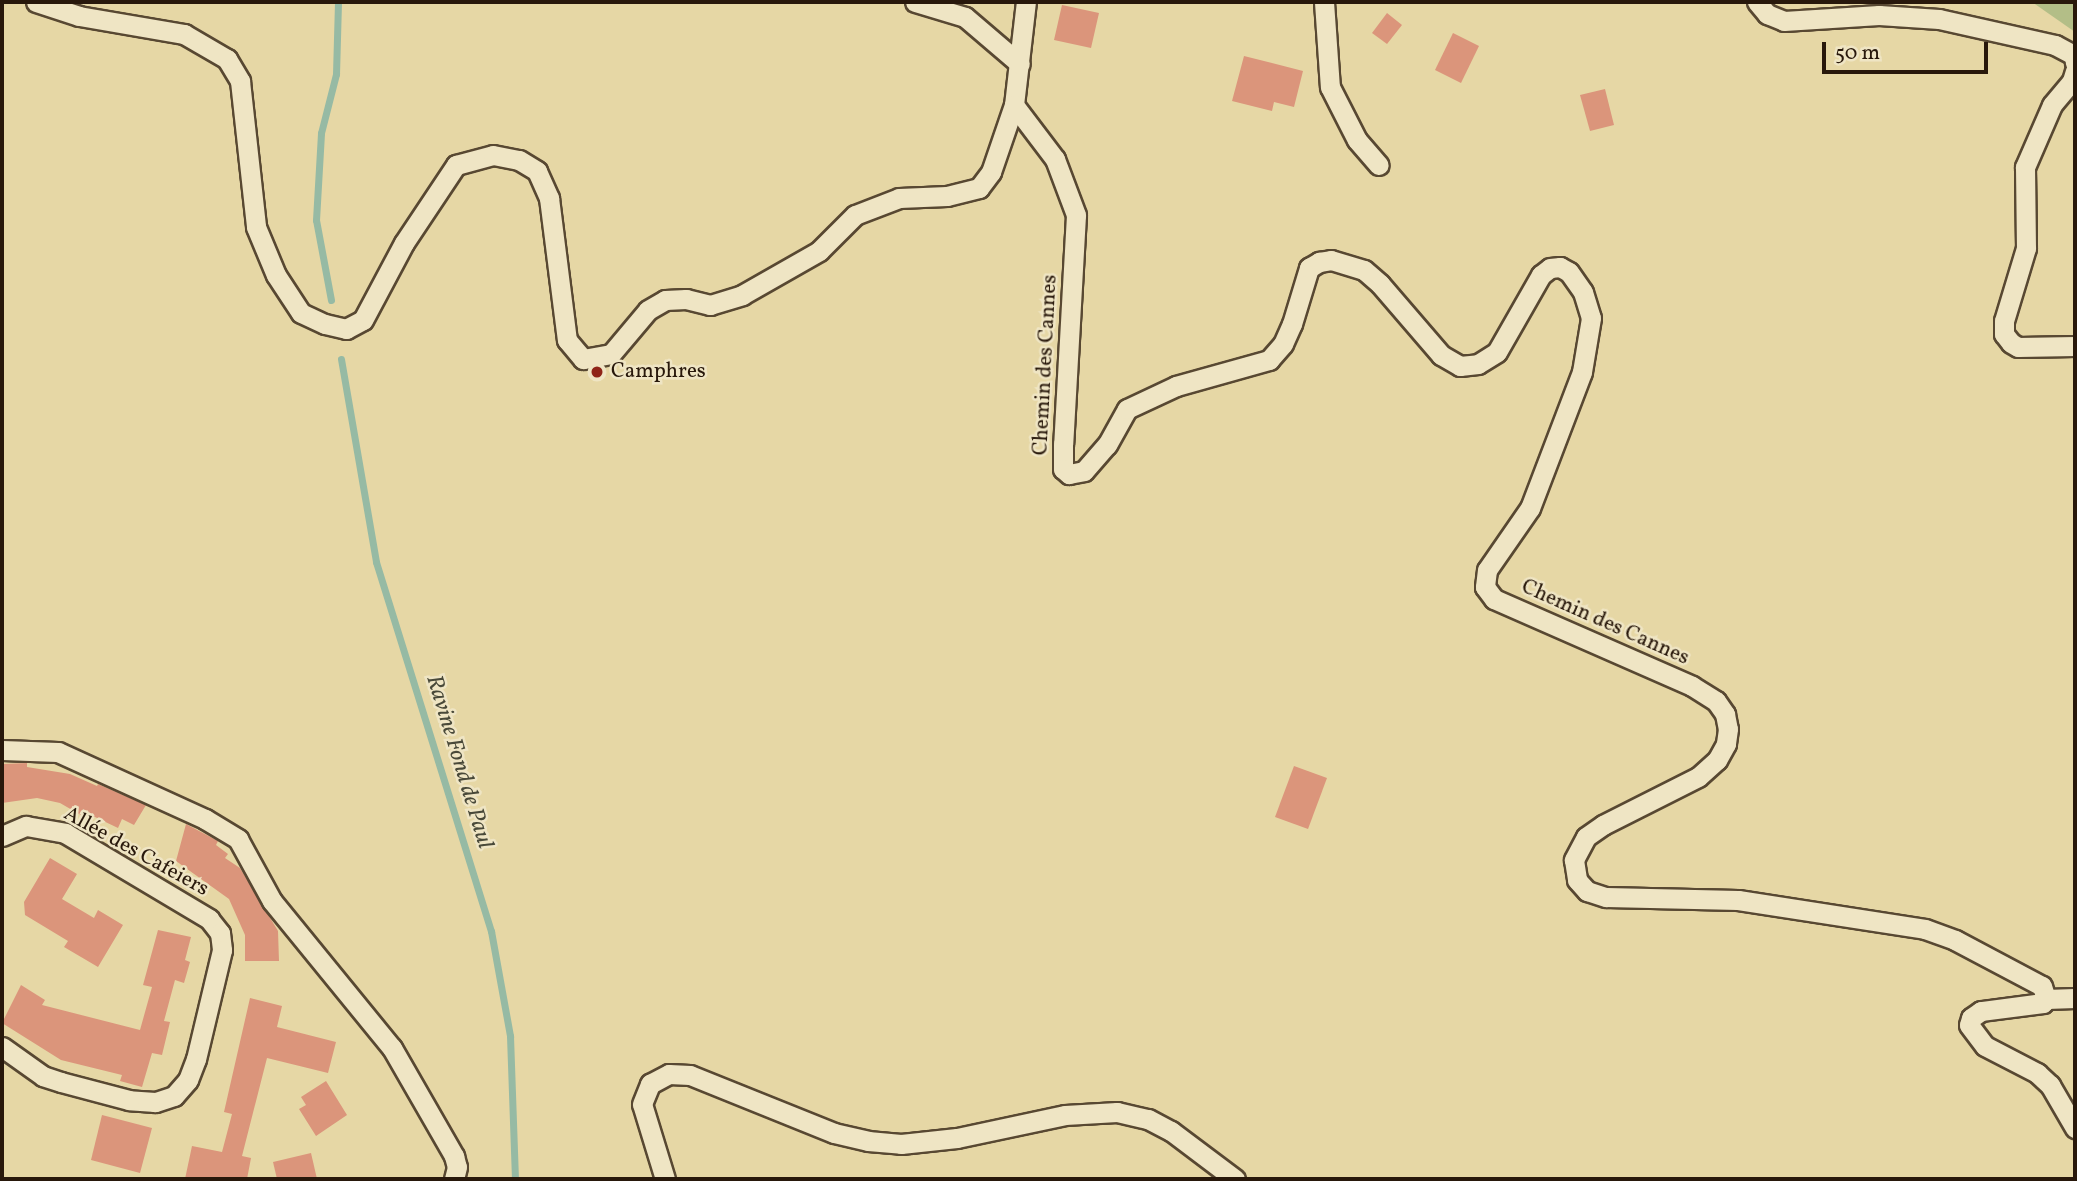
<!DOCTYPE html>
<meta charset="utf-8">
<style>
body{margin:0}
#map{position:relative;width:2077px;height:1181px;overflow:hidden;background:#e6d7a5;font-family:Vollkorn,serif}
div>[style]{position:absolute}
.green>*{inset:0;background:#b3be87}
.stream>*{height:7px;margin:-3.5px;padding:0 3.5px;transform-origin:3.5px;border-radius:3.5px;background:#96baa4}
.building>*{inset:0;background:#db957b}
.roads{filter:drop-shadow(2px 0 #584832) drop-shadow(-2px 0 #584832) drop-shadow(0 2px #584832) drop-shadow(0 -2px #584832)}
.minor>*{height:19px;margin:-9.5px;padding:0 9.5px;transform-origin:9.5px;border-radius:9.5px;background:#efe5c4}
.dots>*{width:19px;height:19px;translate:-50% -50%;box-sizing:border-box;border:4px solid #efe5c4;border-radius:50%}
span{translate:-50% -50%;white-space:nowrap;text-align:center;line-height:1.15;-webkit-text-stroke:5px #efe5c4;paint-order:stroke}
.street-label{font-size:21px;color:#28180b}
.poi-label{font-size:21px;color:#28180b}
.left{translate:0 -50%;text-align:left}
.water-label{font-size:23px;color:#494939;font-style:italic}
.frame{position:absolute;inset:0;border:4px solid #28180b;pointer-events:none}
.scale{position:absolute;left:1822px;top:42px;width:166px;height:32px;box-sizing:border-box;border:4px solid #28180b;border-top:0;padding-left:9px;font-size:21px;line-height:24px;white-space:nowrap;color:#28180b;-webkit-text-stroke:5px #efe5c4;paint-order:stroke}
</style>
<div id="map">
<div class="green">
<div style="clip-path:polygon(2032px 2px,2075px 2px,2075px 32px)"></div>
</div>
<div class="stream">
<div style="left:331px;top:300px;width:81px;rotate:-100.6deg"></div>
<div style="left:316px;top:220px;width:87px;rotate:-86.7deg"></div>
<div style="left:321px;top:133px;width:61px;rotate:-75.7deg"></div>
<div style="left:336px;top:74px;width:72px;rotate:-88.4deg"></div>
<div style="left:341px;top:359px;width:206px;rotate:80.2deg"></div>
<div style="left:376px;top:562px;width:387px;rotate:72.7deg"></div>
<div style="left:491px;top:931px;width:107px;rotate:79.7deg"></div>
<div style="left:510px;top:1036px;width:143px;rotate:88deg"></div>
</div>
<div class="building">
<div style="clip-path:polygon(1062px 5px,1099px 13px,1091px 48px,1054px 40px)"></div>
<div style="clip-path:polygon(1387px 13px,1402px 25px,1387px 44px,1372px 33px)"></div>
<div style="clip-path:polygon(1453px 33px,1479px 46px,1461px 83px,1435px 70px)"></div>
<div style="clip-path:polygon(1244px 56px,1303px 71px,1294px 107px,1274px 102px,1272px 111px,1232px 101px)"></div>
<div style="clip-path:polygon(1605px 89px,1614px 125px,1590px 131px,1580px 95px)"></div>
<div style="clip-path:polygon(27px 763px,27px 767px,70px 774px,97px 786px,98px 784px,146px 805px,134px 825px,122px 819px,118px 828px,95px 817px,86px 818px,60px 803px,37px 798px,2px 803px,2px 764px)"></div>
<div style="clip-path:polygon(1294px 766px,1327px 778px,1308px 829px,1275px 817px)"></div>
<div style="clip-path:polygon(186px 824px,218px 841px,216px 845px,228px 854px,225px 858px,240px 868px,278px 931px,279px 961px,245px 961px,245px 935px,229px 899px,176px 861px)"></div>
<div style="clip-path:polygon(50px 858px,77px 874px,62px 899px,94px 918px,98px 910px,123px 925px,98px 967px,64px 947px,68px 941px,25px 915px,24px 902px)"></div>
<div style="clip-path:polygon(158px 930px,191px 937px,185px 960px,190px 962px,184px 983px,175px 980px,164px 1021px,170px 1022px,162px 1055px,152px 1053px,142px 1087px,120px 1081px,122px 1075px,61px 1060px,2px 1023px,21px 985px,45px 1000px,42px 1005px,140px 1030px,152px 987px,143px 985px)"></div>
<div style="clip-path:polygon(250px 998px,282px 1006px,277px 1027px,336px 1042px,328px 1073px,267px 1058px,242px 1156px,251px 1158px,247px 1179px,185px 1179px,192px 1146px,222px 1152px,232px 1114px,224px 1112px)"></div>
<div style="clip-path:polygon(326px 1081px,347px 1115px,316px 1136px,299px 1109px,306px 1105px,301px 1097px)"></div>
<div style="clip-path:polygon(102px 1115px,152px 1128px,140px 1173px,91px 1160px)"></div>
<div style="clip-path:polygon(311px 1153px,317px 1179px,277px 1179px,273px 1162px)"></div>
</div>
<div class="roads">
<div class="minor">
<div style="left:36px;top:2px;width:45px;rotate:18deg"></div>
<div style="left:79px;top:16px;width:107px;rotate:9.7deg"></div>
<div style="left:184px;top:34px;width:50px;rotate:30.2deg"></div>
<div style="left:227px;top:59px;width:26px;rotate:59deg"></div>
<div style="left:240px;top:81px;width:147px;rotate:83.7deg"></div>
<div style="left:256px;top:227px;width:52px;rotate:67.4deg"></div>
<div style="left:276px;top:275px;width:45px;rotate:56.7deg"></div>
<div style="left:301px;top:313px;width:26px;rotate:25deg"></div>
<div style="left:325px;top:324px;width:22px;rotate:13deg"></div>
<div style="left:346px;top:329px;width:19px;rotate:-28deg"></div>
<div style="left:363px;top:320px;width:87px;rotate:-62deg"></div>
<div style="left:404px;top:243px;width:94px;rotate:-56.3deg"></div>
<div style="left:456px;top:165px;width:38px;rotate:-15deg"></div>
<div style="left:493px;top:155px;width:26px;rotate:11deg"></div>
<div style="left:519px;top:160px;width:21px;rotate:31deg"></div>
<div style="left:537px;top:171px;width:30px;rotate:66deg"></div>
<div style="left:549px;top:198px;width:143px;rotate:82.8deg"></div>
<div style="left:567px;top:340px;width:25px;rotate:50deg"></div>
<div style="left:583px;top:359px;width:28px;rotate:-10deg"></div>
<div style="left:611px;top:354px;width:57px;rotate:-49.9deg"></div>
<div style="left:648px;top:310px;width:20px;rotate:-30deg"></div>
<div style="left:665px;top:300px;width:21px;rotate:-3deg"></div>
<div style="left:686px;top:299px;width:25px;rotate:14deg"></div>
<div style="left:710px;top:305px;width:34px;rotate:-17deg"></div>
<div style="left:742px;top:295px;width:89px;rotate:-29.7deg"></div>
<div style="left:819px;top:251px;width:51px;rotate:-45deg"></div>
<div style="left:855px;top:215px;width:47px;rotate:-21.1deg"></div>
<div style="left:899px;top:198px;width:48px;rotate:-2.4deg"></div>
<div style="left:947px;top:196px;width:33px;rotate:-14deg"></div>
<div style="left:979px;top:188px;width:20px;rotate:-53deg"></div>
<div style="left:991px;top:172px;width:71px;rotate:-71.1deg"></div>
<div style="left:1014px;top:105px;width:104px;rotate:-83.4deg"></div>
<div style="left:915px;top:2px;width:52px;rotate:16.7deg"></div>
<div style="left:965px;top:17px;width:72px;rotate:40.5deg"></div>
<div style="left:1324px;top:2px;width:85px;rotate:86deg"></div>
<div style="left:1330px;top:87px;width:59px;rotate:63deg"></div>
<div style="left:1357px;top:140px;width:33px;rotate:49deg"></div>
<div style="left:1757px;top:2px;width:16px;rotate:50deg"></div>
<div style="left:1767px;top:14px;width:18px;rotate:22deg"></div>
<div style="left:1784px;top:21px;width:95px;rotate:-3.6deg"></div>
<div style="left:1879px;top:15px;width:60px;rotate:3.8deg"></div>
<div style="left:1939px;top:19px;width:119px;rotate:12.6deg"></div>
<div style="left:2055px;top:45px;width:21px;rotate:28deg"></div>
<div style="left:2074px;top:55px;width:8px;rotate:83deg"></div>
<div style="left:2075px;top:71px;width:10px;rotate:107deg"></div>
<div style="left:2072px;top:81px;width:31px;rotate:130deg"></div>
<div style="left:2052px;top:105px;width:68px;rotate:113.5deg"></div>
<div style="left:2025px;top:167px;width:81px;rotate:89.3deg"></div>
<div style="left:2026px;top:248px;width:76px;rotate:106.8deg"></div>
<div style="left:2004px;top:321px;width:13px;rotate:90deg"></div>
<div style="left:2004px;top:334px;width:11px;rotate:52deg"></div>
<div style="left:2011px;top:343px;width:8px;rotate:30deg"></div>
<div style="left:2018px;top:347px;width:57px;rotate:-1deg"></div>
<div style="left:1014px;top:105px;width:68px;rotate:52.8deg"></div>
<div style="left:1055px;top:159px;width:60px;rotate:69.4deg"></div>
<div style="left:1076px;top:215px;width:229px;rotate:93.2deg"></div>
<div style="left:1063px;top:444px;width:25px;rotate:90deg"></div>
<div style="left:1063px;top:469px;width:8px;rotate:40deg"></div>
<div style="left:1069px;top:474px;width:15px;rotate:-11deg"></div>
<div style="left:1084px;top:471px;width:35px;rotate:-49deg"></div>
<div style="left:1107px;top:445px;width:41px;rotate:-60.9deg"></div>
<div style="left:1127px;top:409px;width:54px;rotate:-25.1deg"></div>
<div style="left:1176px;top:386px;width:97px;rotate:-15.6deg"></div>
<div style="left:1269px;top:360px;width:21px;rotate:-49deg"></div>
<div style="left:1283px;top:344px;width:22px;rotate:-66deg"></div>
<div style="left:1292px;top:324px;width:59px;rotate:-73.1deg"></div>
<div style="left:1309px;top:268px;width:12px;rotate:-31deg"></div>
<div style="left:1319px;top:262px;width:12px;rotate:-9deg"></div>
<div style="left:1331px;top:260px;width:34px;rotate:17deg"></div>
<div style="left:1364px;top:270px;width:21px;rotate:41deg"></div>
<div style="left:1380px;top:284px;width:94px;rotate:49.3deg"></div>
<div style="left:1441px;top:355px;width:22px;rotate:30deg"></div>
<div style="left:1460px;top:366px;width:18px;rotate:-6deg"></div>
<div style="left:1478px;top:364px;width:22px;rotate:-32deg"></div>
<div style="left:1497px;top:352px;width:89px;rotate:-60.3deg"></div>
<div style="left:1541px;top:275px;width:11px;rotate:-38deg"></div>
<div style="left:1550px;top:268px;width:10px;rotate:-6deg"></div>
<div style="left:1560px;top:267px;width:10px;rotate:29deg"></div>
<div style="left:1569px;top:272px;width:24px;rotate:55deg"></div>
<div style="left:1583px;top:292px;width:27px;rotate:73deg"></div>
<div style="left:1591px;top:318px;width:55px;rotate:99.5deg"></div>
<div style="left:1582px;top:372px;width:146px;rotate:110.9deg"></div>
<div style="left:1530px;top:508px;width:75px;rotate:124.7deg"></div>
<div style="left:1487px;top:570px;width:17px;rotate:97deg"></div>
<div style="left:1485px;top:587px;width:15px;rotate:53deg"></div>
<div style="left:1494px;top:599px;width:216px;rotate:23.7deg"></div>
<div style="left:1692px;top:686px;width:28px;rotate:32deg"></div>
<div style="left:1716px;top:701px;width:16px;rotate:55deg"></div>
<div style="left:1725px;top:714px;width:15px;rotate:79deg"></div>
<div style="left:1728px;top:729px;width:15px;rotate:98deg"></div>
<div style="left:1726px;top:744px;width:18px;rotate:119deg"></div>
<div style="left:1717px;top:760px;width:25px;rotate:138deg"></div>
<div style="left:1698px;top:777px;width:106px;rotate:153.2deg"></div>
<div style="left:1603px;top:825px;width:21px;rotate:145deg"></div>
<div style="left:1586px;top:837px;width:26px;rotate:118deg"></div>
<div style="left:1574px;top:860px;width:20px;rotate:81deg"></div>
<div style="left:1577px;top:880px;width:15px;rotate:48deg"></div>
<div style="left:1587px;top:891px;width:20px;rotate:18deg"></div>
<div style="left:1606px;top:897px;width:132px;rotate:1.3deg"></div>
<div style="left:1738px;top:900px;width:189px;rotate:8.8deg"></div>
<div style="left:1925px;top:929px;width:32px;rotate:20deg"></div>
<div style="left:1955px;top:940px;width:98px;rotate:27.9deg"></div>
<div style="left:2042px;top:986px;width:14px;rotate:73deg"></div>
<div style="left:2046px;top:999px;width:5px;rotate:127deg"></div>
<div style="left:2043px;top:1003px;width:63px;rotate:172.6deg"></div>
<div style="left:1981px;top:1011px;width:12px;rotate:145deg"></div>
<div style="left:1971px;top:1018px;width:7px;rotate:106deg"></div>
<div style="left:1969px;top:1025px;width:26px;rotate:53deg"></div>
<div style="left:1985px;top:1046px;width:59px;rotate:27.4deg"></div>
<div style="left:2037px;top:1073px;width:18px;rotate:43deg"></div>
<div style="left:2050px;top:1085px;width:50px;rotate:59.8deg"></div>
<div style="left:2px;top:750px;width:56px;rotate:2deg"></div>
<div style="left:58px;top:752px;width:162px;rotate:24.5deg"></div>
<div style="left:205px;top:819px;width:39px;rotate:31deg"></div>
<div style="left:238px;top:839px;width:71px;rotate:61.3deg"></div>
<div style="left:272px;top:901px;width:190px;rotate:50.8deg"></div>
<div style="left:392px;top:1048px;width:125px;rotate:60.1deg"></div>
<div style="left:454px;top:1156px;width:11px;rotate:75deg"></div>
<div style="left:457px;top:1167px;width:12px;rotate:104deg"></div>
<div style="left:2px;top:836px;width:26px;rotate:-23deg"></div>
<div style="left:26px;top:826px;width:40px;rotate:10deg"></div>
<div style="left:65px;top:833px;width:168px;rotate:30.8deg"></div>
<div style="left:209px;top:919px;width:18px;rotate:52deg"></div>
<div style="left:220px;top:933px;width:17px;rotate:83deg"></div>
<div style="left:222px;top:950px;width:112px;rotate:103.4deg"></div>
<div style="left:196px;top:1059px;width:22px;rotate:111deg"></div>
<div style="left:188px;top:1080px;width:21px;rotate:131deg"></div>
<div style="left:174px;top:1096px;width:20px;rotate:162deg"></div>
<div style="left:155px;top:1102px;width:26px;rotate:-176deg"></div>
<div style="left:129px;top:1100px;width:70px;rotate:-165.2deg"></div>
<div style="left:61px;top:1082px;width:19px;rotate:-162deg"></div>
<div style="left:43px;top:1076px;width:50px;rotate:-144.7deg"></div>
<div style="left:2046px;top:999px;width:29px;rotate:-2deg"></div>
<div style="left:665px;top:1179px;width:78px;rotate:-107deg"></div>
<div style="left:642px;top:1104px;width:22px;rotate:-68deg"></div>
<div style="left:650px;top:1084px;width:21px;rotate:-28deg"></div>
<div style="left:669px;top:1074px;width:21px;rotate:3deg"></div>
<div style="left:690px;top:1075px;width:155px;rotate:21.9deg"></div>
<div style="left:834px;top:1133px;width:35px;rotate:13deg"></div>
<div style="left:868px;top:1141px;width:33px;rotate:5deg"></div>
<div style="left:901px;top:1144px;width:56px;rotate:-6.1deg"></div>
<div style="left:957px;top:1138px;width:110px;rotate:-12deg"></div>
<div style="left:1065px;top:1115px;width:52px;rotate:-3.3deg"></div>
<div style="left:1117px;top:1112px;width:32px;rotate:13deg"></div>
<div style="left:1148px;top:1119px;width:26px;rotate:28deg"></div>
<div style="left:1171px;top:1131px;width:80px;rotate:36.9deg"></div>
</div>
</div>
<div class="dots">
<div style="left:597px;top:372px;background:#8f2418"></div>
</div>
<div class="street-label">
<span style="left:1046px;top:365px;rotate:-87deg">Chemin des Cannes</span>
<span style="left:1605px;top:623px;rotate:24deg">Chemin des Cannes</span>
<span style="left:136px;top:852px;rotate:29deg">Allée des Cafeiers</span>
</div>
<div class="poi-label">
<span class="left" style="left:611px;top:372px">Camphres</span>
</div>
<div class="water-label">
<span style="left:459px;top:762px;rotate:73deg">Ravine Fond de Paul</span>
</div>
<div class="frame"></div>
<div class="scale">50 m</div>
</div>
